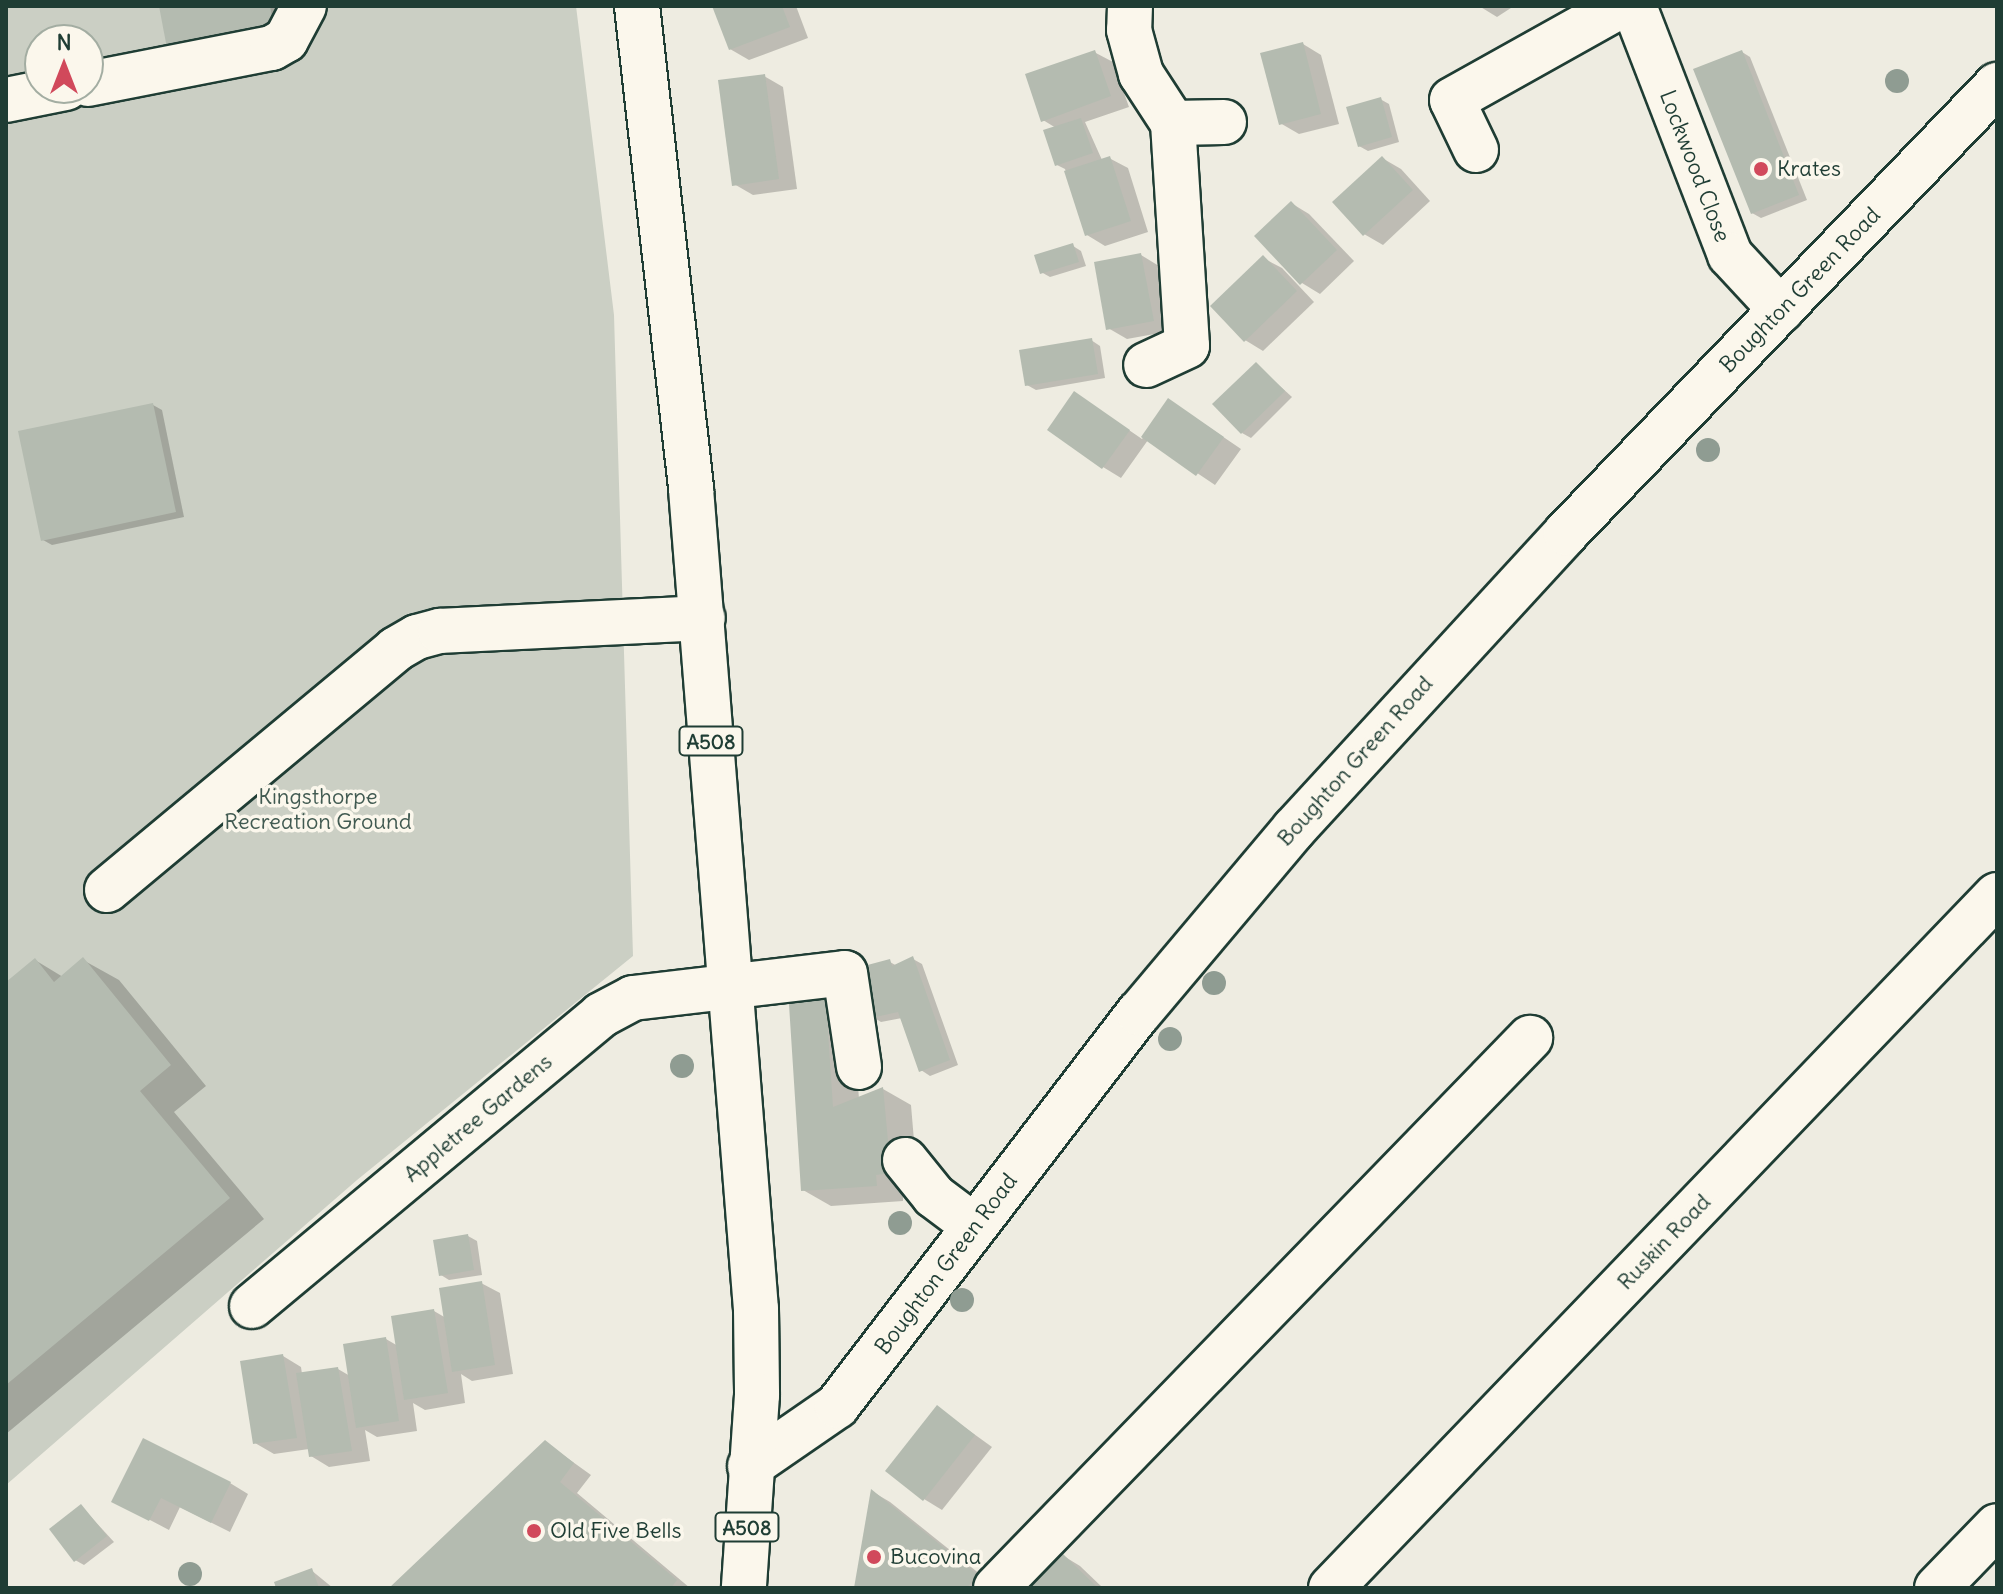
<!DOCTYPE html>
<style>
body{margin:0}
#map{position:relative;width:2003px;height:1594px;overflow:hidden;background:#eeece1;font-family:Delius,sans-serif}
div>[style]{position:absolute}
.green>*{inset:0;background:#cbcfc4}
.shadow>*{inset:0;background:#0003}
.building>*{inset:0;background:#b4bbb0}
.roads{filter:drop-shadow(2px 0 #1f3d34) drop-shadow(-2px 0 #1f3d34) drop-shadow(0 2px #1f3d34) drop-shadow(0 -2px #1f3d34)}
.minor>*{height:44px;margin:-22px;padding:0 22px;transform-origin:22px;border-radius:22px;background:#fbf7ec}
.highway>*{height:44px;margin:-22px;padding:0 22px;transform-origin:22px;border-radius:22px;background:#fbf7ec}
.trees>*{width:24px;height:24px;margin:-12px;border-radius:50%;background:#8f9c92}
.dots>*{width:22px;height:22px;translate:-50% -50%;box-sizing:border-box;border:4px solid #fbf7ec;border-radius:50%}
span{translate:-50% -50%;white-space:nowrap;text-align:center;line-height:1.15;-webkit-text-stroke:7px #fbf7ec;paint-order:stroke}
.shield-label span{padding:2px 6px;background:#fbf7ec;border:2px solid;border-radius:6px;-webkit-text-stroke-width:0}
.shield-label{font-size:20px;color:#1f3d34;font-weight:700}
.street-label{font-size:22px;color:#1f3d34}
.poi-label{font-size:22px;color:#1f3d34}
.left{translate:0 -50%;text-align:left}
.park-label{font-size:22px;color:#415a51}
.frame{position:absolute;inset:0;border:8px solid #1f3d34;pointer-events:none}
.north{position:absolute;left:24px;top:24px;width:80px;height:80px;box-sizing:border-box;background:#fbf7ec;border:2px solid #a3ada2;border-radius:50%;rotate:0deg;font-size:22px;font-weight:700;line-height:32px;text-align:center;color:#1f3d34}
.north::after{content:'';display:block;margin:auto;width:28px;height:36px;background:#d1495b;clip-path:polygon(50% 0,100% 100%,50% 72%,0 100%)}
</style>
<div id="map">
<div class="green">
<div style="clip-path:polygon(evenodd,6px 6px,576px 6px,614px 315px,633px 956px,357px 1180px,6px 1485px,6px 6px,40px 40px,88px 40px,88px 88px,40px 88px,40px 40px)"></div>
</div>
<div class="shadow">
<div style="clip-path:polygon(161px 6px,277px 6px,284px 43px)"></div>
<div style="clip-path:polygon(714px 6px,796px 6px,808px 38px,749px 60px,730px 49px)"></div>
<div style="clip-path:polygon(1479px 6px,1514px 6px,1497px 17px)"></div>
<div style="clip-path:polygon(1303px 44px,1321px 55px,1339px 124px,1299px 134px,1280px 123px)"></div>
<div style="clip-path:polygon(1094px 52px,1113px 62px,1129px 107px,1085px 122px,1102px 160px,1109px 158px,1128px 168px,1148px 232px,1105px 246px,1087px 235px,1065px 169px,1057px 165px,1056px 128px,1043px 120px)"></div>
<div style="clip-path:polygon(1742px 52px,1750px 57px,1807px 200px,1761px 218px,1752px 213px)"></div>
<div style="clip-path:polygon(764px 76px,783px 87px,797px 189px,753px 195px,734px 184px)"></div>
<div style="clip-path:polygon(1380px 99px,1389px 104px,1399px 142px,1368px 151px,1359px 146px)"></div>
<div style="clip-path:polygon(1382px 158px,1401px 169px,1430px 201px,1383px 245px,1364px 234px)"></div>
<div style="clip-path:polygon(1291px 203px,1309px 214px,1354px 261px,1320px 294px,1302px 283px)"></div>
<div style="clip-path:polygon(1073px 246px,1081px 251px,1086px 266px,1050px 277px,1041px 272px)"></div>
<div style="clip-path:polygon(1141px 255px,1159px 266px,1171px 331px,1127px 339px,1108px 328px)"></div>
<div style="clip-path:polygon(1263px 258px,1282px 268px,1314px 302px,1263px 351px,1245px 340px)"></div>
<div style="clip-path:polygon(1091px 340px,1100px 346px,1105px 378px,1036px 390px,1027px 385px)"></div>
<div style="clip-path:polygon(1257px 365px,1292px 397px,1251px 438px,1242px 433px)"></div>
<div style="clip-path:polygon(1075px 393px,1142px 439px,1169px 400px,1241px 449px,1215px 485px,1148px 440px,1121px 478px,1103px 467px)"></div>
<div style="clip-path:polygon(153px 405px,162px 410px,184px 517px,52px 545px,43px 540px)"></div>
<div style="clip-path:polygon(913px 959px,922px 964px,958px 1065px,930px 1076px,921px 1070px,902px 1018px,881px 1022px,873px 1017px,890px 962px,897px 966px)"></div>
<div style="clip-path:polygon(35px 960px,63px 977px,83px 960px,119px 980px,206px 1086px,174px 1112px,264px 1219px,6px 1434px,6px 985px)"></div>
<div style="clip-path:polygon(824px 988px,852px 1004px,859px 1099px,883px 1089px,911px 1105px,918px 1188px,903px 1190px,903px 1201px,831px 1206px,803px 1190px)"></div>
<div style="clip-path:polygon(468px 1236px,477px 1241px,482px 1275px,449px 1280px,441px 1275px)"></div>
<div style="clip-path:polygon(481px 1283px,500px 1293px,513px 1374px,472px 1381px,461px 1374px,465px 1403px,425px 1410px,413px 1403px,417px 1431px,377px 1437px,365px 1430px,370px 1461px,329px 1467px,311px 1456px,309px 1449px,274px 1454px,255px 1443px,283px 1356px,301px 1367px,302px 1374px,338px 1369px,350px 1376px,386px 1339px,398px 1346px,434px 1311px,446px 1318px)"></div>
<div style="clip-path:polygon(938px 1408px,992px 1447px,942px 1510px,924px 1499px)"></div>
<div style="clip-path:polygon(545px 1442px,591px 1475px,577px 1493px,690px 1588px,391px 1588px)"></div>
<div style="clip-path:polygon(230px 1483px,248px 1494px,230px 1532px,180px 1507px,169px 1530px,114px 1501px)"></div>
<div style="clip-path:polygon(873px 1492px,890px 1502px,996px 1587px,856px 1588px)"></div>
<div style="clip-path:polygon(81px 1506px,114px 1542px,84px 1565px,75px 1560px)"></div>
<div style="clip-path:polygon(1062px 1555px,1080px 1566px,1103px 1588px,1031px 1588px)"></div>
<div style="clip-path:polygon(311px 1570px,333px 1588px,279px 1588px)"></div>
</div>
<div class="building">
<div style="clip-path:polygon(159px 6px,270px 6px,276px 39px,169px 59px)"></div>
<div style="clip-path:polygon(712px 6px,782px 6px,790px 27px,729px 50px)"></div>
<div style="clip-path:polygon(1303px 42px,1321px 114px,1279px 125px,1260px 53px)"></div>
<div style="clip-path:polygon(1095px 50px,1111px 96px,1041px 122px,1025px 74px)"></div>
<div style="clip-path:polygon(1742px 50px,1799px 195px,1751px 214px,1693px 69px)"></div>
<div style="clip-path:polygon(765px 74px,779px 179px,732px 186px,718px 80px)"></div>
<div style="clip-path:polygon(1381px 97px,1392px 137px,1358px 147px,1346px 107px)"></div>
<div style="clip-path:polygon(1081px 118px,1093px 153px,1055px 166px,1043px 130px)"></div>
<div style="clip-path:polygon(1110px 156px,1131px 221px,1085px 236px,1064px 171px)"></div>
<div style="clip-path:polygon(1382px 156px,1413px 190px,1363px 236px,1332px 202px)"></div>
<div style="clip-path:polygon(1291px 201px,1337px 250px,1300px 285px,1254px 236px)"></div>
<div style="clip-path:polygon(1073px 243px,1079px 262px,1040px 274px,1034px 255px)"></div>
<div style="clip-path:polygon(1141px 253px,1154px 321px,1106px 330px,1094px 262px)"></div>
<div style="clip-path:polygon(1263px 255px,1297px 291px,1244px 342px,1210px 306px)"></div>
<div style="clip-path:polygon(1092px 338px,1098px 374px,1025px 386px,1019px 350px)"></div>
<div style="clip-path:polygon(1256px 362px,1285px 391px,1241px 434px,1212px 404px)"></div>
<div style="clip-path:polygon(1074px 391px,1130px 430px,1102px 469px,1047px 430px)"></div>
<div style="clip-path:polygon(1168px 398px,1224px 437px,1196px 476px,1141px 437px)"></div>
<div style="clip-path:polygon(153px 403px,176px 512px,41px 541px,18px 431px)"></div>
<div style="clip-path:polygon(913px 956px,950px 1060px,919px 1072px,898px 1012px,871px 1018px,860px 967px,890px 959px,892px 966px)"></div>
<div style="clip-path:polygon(83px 957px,171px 1065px,140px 1091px,230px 1198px,6px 1385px,6px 982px,35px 958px,54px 982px)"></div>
<div style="clip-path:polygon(825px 986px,833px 1107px,883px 1087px,891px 1173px,876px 1175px,877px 1186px,801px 1191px,788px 989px)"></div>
<div style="clip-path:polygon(468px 1234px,474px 1270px,439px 1276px,433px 1240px)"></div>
<div style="clip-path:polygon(482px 1281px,495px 1365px,452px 1372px,439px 1288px)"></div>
<div style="clip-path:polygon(434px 1309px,448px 1393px,404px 1400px,391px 1316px)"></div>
<div style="clip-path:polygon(386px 1337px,399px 1421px,356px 1428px,343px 1344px)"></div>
<div style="clip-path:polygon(283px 1354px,297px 1438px,253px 1444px,240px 1361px)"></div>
<div style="clip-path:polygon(338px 1367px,352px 1451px,309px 1457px,296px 1373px)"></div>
<div style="clip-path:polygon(937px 1405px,975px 1435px,923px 1501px,885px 1471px)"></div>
<div style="clip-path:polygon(143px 1438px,231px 1482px,211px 1523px,161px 1498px,149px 1521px,111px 1502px)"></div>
<div style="clip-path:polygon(545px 1440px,574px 1463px,560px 1482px,677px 1580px,671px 1588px,389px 1588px)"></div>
<div style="clip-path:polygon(871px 1489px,979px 1576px,966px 1588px,854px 1588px)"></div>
<div style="clip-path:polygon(81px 1504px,107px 1536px,74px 1562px,49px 1529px)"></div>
<div style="clip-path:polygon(1062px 1553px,1098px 1588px,1028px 1588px)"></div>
<div style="clip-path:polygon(312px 1568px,319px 1588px,276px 1588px,274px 1582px)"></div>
</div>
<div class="roads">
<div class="minor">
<div style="left:1130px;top:6px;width:24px;rotate:92deg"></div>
<div style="left:1129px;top:30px;width:46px;rotate:74.7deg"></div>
<div style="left:1141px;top:74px;width:59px;rotate:56.9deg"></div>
<div style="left:1173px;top:123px;width:223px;rotate:86.4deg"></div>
<div style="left:1187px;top:346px;width:45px;rotate:155.1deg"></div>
<div style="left:1634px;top:6px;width:267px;rotate:68.9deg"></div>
<div style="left:1730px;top:255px;width:75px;rotate:47.2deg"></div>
<div style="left:88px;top:84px;width:187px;rotate:-11.1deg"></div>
<div style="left:272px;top:48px;width:16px;rotate:-30deg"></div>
<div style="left:286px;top:40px;width:38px;rotate:-62deg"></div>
<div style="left:6px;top:100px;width:61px;rotate:-11.3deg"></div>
<div style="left:1173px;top:123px;width:51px;rotate:-1.1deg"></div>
<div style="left:1476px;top:150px;width:55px;rotate:-115.6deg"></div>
<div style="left:1452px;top:100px;width:193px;rotate:-29.2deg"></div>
<div style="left:107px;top:890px;width:376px;rotate:-39.8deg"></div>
<div style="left:396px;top:649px;width:24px;rotate:-30deg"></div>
<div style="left:417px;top:637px;width:24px;rotate:-15deg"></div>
<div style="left:440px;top:631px;width:263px;rotate:-2.8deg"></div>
<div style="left:905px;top:1160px;width:46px;rotate:51.1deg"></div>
<div style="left:934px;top:1196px;width:50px;rotate:36.9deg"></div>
<div style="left:252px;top:1306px;width:454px;rotate:-39.8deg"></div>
<div style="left:601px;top:1015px;width:36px;rotate:-28deg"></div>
<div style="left:633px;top:998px;width:213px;rotate:-6.7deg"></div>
<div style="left:845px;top:973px;width:95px;rotate:81.5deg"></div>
<div style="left:750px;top:1466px;width:106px;rotate:-34.6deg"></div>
<div style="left:837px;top:1406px;width:496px;rotate:-52.5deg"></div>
<div style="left:1139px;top:1013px;width:241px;rotate:-49.9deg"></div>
<div style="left:1294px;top:829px;width:402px;rotate:-47.4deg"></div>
<div style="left:1566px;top:533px;width:622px;rotate:-46.11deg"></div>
<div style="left:996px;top:1588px;width:767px;rotate:-45.85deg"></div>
<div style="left:1331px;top:1588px;width:961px;rotate:-46.14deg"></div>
<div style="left:1937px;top:1588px;width:86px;rotate:-45.9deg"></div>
</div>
<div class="highway">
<div style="left:637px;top:6px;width:486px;rotate:83.6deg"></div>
<div style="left:691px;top:489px;width:823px;rotate:85.47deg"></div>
<div style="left:756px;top:1309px;width:86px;rotate:89.3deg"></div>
<div style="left:757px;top:1395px;width:193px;rotate:93.9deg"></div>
</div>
</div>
<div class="trees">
<div style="left:1897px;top:81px"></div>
<div style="left:1708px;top:450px"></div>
<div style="left:1214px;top:983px"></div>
<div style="left:1170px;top:1039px"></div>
<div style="left:682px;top:1066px"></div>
<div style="left:900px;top:1223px"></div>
<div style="left:962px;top:1300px"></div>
<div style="left:190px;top:1574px"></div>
</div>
<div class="dots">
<div style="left:1761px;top:169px;background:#d1495b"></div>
<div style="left:534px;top:1531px;background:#d1495b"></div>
<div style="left:874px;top:1557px;background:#d1495b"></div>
</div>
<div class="shield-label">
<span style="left:711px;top:741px">A508</span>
<span style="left:747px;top:1527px">A508</span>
</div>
<div class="street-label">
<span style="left:1695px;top:166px;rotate:69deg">Lockwood Close</span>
<span style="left:1800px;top:290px;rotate:-46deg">Boughton Green Road</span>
<span style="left:1355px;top:761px;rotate:-48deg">Boughton Green Road</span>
<span style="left:478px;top:1118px;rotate:-40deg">Appletree Gardens</span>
<span style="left:1664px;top:1242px;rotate:-46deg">Ruskin Road</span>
<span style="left:946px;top:1264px;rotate:-53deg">Boughton Green Road</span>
</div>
<div class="poi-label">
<span class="left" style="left:1777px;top:169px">Krates</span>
<span class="left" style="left:550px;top:1531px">Old Five Bells</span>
<span class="left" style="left:890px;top:1557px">Bucovina</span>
</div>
<div class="park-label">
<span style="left:318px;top:809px">Kingsthorpe<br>Recreation Ground</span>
</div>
<div class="frame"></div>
<div class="north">N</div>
</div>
